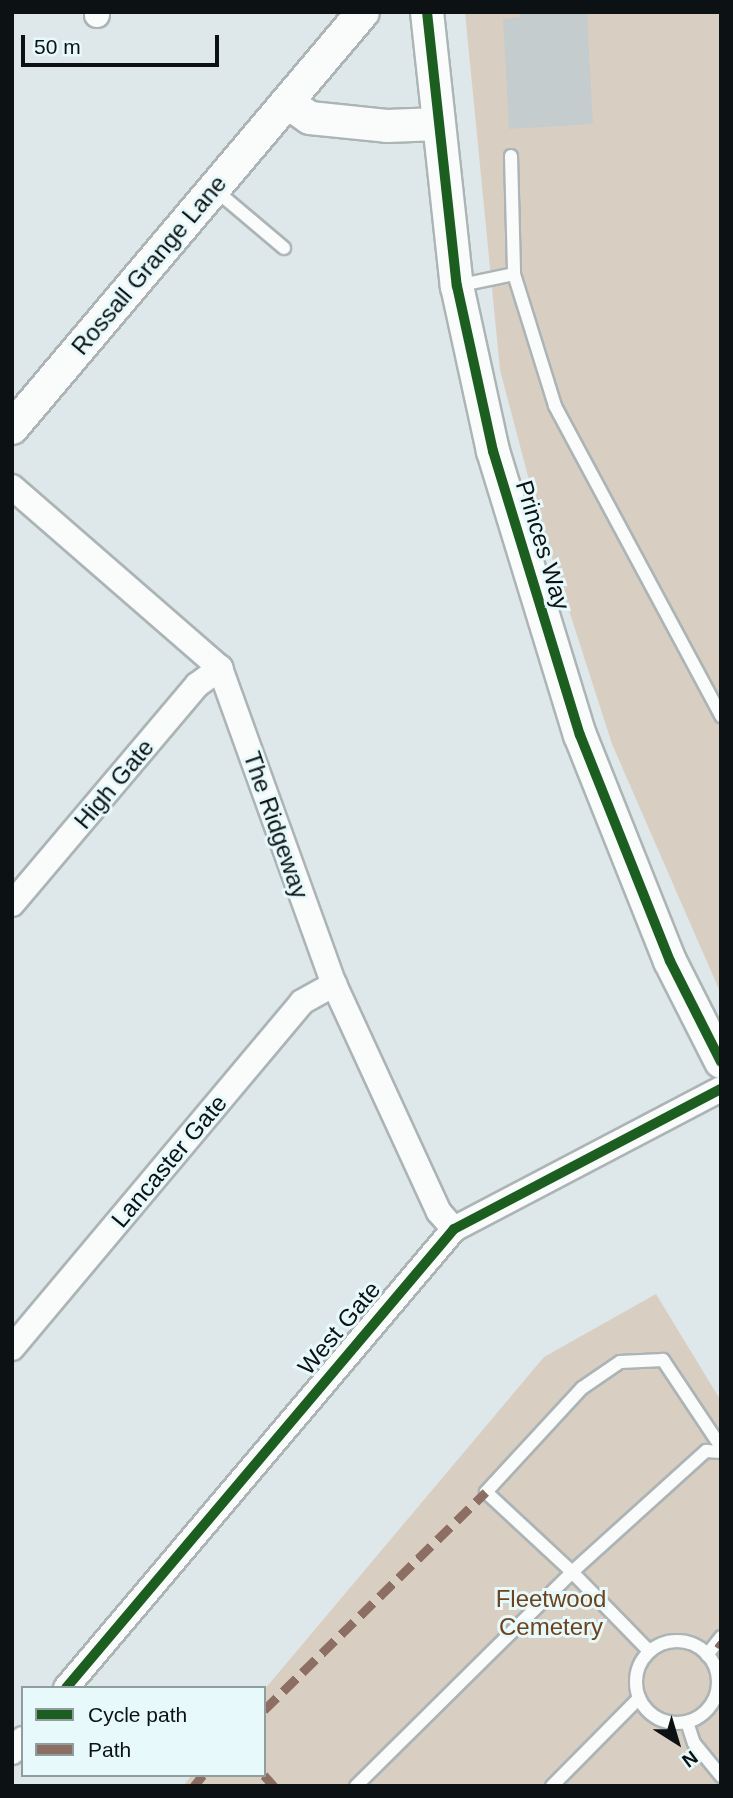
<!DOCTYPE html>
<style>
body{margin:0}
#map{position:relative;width:733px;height:1798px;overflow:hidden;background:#dee8ea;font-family:Helvetica,sans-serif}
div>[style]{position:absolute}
.green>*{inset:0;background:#d9cec2}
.building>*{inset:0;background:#c5ccce}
.roads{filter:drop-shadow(2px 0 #acb4b5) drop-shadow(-2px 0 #acb4b5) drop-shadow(0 2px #acb4b5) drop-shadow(0 -2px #acb4b5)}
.service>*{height:12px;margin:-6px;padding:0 6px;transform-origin:6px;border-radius:6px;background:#fafcfc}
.service>.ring{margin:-6px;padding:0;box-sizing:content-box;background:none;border:12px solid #fafcfc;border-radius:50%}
.minor>*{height:24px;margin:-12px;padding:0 12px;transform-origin:12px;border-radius:12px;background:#fafcfc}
.tertiary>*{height:32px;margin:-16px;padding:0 16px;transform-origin:16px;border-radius:16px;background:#fafcfc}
.quiet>*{height:9px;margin-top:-4.5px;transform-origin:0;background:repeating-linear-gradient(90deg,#8d6e63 0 18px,transparent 0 27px)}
.cycleway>*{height:10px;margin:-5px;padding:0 5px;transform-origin:5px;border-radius:5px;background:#1b5e20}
span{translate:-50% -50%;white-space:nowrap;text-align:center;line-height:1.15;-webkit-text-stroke:6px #e7f9fb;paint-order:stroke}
.street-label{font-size:24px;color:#0c1213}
.park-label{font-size:24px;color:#6c431c}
.frame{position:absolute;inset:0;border:14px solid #0c1213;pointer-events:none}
.legend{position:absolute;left:21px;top:1686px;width:245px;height:91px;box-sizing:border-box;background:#e7f9fb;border:2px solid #8f9d9e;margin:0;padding:9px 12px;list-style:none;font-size:21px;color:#0c1213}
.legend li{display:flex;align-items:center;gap:14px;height:35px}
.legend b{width:35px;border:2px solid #8f9d9e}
.north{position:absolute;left:642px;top:1707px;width:70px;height:70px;-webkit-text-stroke:5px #e7f9fb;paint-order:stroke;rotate:143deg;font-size:19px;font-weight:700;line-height:28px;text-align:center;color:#0c1213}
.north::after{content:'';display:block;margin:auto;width:24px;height:32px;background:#0c1213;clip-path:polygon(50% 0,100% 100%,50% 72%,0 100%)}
.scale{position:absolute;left:21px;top:35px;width:198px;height:32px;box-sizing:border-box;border:4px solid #0c1213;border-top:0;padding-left:9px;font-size:21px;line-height:24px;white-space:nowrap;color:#0c1213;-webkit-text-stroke:5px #e7f9fb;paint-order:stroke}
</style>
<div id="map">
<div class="green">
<div style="clip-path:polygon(465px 12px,721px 12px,721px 994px,612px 744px,538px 514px,500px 370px)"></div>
<div style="clip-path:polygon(656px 1294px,721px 1401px,721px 1786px,183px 1786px,192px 1775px,264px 1775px,264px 1690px,544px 1357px)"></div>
</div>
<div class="building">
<div style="clip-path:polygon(519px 12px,587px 13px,593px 124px,509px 129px,503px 19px,520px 17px)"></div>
</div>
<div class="roads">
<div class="service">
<div style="left:511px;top:156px;width:118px;rotate:88.5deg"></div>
<div style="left:514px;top:274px;width:138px;rotate:72.7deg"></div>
<div style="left:555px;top:406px;width:352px;rotate:61.8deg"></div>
<div style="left:213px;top:188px;width:93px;rotate:40.2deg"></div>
<div style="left:457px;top:286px;width:58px;rotate:-11.9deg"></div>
<div style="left:721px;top:1447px;width:105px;rotate:-123.7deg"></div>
<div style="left:663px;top:1360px;width:43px;rotate:177.3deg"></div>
<div style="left:620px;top:1362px;width:46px;rotate:145.6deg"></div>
<div style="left:582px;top:1388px;width:142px;rotate:132.7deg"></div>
<div style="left:486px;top:1492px;width:117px;rotate:42.9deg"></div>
<div style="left:572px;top:1572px;width:181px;rotate:-42.1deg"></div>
<div style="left:706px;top:1451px;width:15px;rotate:4deg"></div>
<div class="ring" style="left:636px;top:1641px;width:70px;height:70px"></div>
<div style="left:707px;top:1655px;width:23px;rotate:-52deg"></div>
<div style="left:687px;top:1722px;width:22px;rotate:72deg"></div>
<div style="left:694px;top:1743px;width:43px;rotate:50.7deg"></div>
<div style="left:356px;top:1786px;width:304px;rotate:-44.7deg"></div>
<div style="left:572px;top:1572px;width:110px;rotate:45.7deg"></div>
<div style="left:552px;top:1786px;width:124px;rotate:-45.3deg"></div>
</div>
<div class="minor">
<div style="left:97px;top:12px;width:3px;rotate:90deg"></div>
<div style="left:12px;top:487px;width:276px;rotate:41deg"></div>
<div style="left:220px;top:668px;width:336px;rotate:70.2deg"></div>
<div style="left:334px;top:984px;width:251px;rotate:65.3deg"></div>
<div style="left:439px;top:1212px;width:23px;rotate:49deg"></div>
<div style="left:12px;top:904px;width:287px;rotate:-49.8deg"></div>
<div style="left:197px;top:685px;width:29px;rotate:-36deg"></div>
<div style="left:12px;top:1348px;width:451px;rotate:-50deg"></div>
<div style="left:302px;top:1002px;width:37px;rotate:-29deg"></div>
<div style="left:66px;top:1688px;width:601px;rotate:-49.79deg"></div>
<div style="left:454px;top:1229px;width:301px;rotate:-27.7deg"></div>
<div style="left:12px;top:1752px;width:17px;rotate:-50deg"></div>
</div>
<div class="tertiary">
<div style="left:427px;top:12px;width:276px;rotate:83.8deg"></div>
<div style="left:457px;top:286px;width:169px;rotate:77.7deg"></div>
<div style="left:493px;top:451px;width:297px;rotate:73deg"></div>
<div style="left:580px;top:735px;width:243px;rotate:68.3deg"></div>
<div style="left:670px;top:961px;width:113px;rotate:63.2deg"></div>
<div style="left:287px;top:102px;width:28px;rotate:35deg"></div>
<div style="left:310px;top:118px;width:77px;rotate:5.9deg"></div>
<div style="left:387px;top:126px;width:52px;rotate:-2.2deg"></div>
<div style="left:12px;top:428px;width:544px;rotate:-49.84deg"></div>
</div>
</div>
<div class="quiet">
<div style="left:717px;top:1642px;width:5px;rotate:37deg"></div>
<div style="left:264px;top:1710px;width:311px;rotate:-44.5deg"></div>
<div style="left:264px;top:1775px;width:15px;rotate:48deg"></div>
<div style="left:194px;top:1786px;width:14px;rotate:-51deg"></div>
</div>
<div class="cycleway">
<div style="left:427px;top:12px;width:276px;rotate:83.8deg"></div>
<div style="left:457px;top:286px;width:169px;rotate:77.7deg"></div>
<div style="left:493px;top:451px;width:297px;rotate:73deg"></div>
<div style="left:580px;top:735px;width:243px;rotate:68.3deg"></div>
<div style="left:670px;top:961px;width:113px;rotate:63.2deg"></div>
<div style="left:66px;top:1688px;width:601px;rotate:-49.79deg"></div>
<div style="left:454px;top:1229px;width:301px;rotate:-27.7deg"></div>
</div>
<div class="street-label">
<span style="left:149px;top:265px;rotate:-50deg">Rossall Grange Lane</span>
<span style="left:543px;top:545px;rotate:73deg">Princes Way</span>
<span style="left:114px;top:784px;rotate:-50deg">High Gate</span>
<span style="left:276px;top:825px;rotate:71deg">The Ridgeway</span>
<span style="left:169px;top:1161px;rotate:-50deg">Lancaster Gate</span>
<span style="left:339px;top:1328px;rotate:-50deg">West Gate</span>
</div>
<div class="park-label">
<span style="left:551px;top:1613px">Fleetwood<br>Cemetery</span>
</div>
<div class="frame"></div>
<ul class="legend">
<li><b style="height:9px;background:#1b5e20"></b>Cycle path</li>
<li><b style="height:9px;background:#8d6e63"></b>Path</li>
</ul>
<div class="north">N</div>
<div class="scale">50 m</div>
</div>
